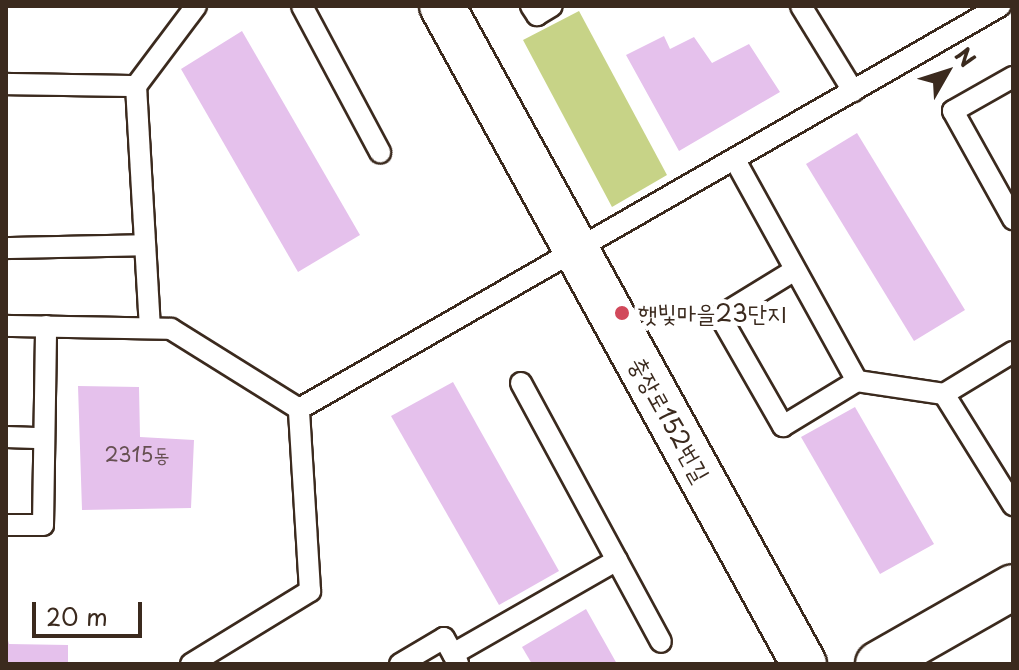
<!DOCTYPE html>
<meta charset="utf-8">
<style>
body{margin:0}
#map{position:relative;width:1019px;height:670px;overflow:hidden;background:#fff;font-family:"Playpen Sans","Poor Story",sans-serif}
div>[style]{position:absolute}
.green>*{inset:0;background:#c7d387}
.building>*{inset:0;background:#e5c1ec}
.roads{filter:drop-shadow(2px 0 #3b2a1e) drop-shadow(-2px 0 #3b2a1e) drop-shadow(0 2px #3b2a1e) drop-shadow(0 -2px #3b2a1e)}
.lane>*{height:20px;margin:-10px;padding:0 10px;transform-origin:10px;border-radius:10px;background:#fff}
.secondary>*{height:44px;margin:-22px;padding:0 22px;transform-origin:22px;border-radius:22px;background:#fff}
.dots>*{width:22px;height:22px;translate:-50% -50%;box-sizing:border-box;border:4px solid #fff;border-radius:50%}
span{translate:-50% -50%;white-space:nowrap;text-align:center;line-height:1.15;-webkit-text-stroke:8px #fff;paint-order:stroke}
.number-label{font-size:20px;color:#665052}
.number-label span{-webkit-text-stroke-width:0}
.poi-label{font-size:24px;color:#3b2a1e}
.left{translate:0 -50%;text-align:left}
.street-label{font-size:24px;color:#3b2a1e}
.frame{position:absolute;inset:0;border:8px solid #3b2a1e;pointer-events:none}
.north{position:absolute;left:907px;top:32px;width:80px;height:80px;-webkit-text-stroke:6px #fff;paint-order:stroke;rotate:51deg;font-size:22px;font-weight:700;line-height:32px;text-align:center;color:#3b2a1e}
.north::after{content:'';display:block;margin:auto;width:28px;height:36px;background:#3b2a1e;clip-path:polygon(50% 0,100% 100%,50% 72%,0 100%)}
.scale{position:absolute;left:32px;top:602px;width:110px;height:36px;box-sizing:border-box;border:4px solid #3b2a1e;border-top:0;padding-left:10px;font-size:24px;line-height:28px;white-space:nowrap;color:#3b2a1e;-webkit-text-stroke:6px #fff;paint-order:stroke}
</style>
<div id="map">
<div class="green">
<div style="clip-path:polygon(579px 11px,667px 175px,612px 207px,523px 40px)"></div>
</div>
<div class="building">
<div style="clip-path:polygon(242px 31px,360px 235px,298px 272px,181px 69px)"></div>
<div style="clip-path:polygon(664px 36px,670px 49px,694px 37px,712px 63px,749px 44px,780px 92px,679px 151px,626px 55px)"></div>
<div style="clip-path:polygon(857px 133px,965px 310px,914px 341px,806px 164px)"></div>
<div style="clip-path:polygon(453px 382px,559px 571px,499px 605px,391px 416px)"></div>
<div style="clip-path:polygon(78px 386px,139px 387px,140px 437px,194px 440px,191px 508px,82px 510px)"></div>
<div style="clip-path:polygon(855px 407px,934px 544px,880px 574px,801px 437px)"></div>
<div style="clip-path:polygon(586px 609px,617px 664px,532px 664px,522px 647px)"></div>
<div style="clip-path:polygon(6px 633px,9px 644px,68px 645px,68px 664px,6px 664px)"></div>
</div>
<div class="roads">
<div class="lane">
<div style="left:302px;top:6px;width:166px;rotate:61.9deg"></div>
<div style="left:531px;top:6px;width:11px;rotate:56deg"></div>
<div style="left:537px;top:15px;width:17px;rotate:-31deg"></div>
<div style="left:801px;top:6px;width:100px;rotate:58.5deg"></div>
<div style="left:1013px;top:77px;width:69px;rotate:150.5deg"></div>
<div style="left:953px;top:111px;width:124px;rotate:60.9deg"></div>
<div style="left:6px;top:84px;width:130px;rotate:0.9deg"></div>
<div style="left:136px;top:86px;width:242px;rotate:86.7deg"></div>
<div style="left:136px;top:86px;width:100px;rotate:-53.1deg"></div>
<div style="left:735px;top:160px;width:252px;rotate:61.1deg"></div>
<div style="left:857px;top:381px;width:88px;rotate:8.5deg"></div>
<div style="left:944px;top:394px;width:81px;rotate:-31.3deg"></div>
<div style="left:6px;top:248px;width:139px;rotate:-1.2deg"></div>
<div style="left:795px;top:270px;width:88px;rotate:148.5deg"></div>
<div style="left:720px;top:316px;width:127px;rotate:60.2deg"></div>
<div style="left:783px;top:426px;width:87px;rotate:-31.3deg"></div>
<div style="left:6px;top:326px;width:165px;rotate:1deg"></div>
<div style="left:171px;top:329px;width:151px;rotate:32deg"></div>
<div style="left:521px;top:383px;width:294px;rotate:61.6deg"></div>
<div style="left:944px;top:394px;width:131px;rotate:58.1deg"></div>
<div style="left:299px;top:409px;width:809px;rotate:-29.89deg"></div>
<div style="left:6px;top:437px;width:37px;rotate:2deg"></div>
<div style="left:6px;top:525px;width:37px"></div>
<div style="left:43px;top:525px;width:199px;rotate:-89.1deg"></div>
<div style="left:453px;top:654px;width:189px;rotate:-29.8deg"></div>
<div style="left:191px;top:664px;width:140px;rotate:-31.5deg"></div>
<div style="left:310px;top:591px;width:182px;rotate:-93.5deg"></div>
<div style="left:400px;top:664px;width:51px;rotate:-30.6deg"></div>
<div style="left:444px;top:638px;width:29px;rotate:61deg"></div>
</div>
<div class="secondary">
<div style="left:442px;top:6px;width:751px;rotate:61.18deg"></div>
<div style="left:878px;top:664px;width:155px;rotate:-29.7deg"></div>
</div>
</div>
<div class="dots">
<div style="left:622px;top:313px;background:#d1495b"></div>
</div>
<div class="number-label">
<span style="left:137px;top:454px">2315동</span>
</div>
<div class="poi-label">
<span class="left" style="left:638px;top:313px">햇빛마을23단지</span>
</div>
<div class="street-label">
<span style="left:670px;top:419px;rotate:61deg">충장로152번길</span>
</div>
<div class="frame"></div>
<div class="north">N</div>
<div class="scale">20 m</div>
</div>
